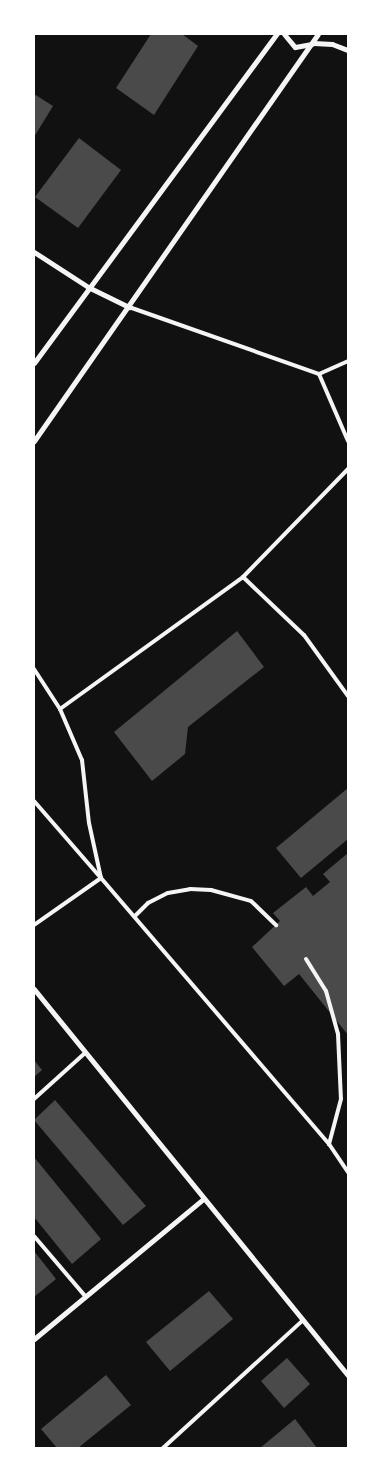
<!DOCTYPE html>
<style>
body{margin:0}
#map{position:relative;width:382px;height:1482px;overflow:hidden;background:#111;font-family:"Exo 2",sans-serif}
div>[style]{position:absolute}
.building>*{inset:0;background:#4a4a4a}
.service>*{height:4px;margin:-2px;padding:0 2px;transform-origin:2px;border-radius:2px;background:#f5f5f5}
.minor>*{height:5px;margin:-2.5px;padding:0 2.5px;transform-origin:2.5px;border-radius:2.5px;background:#f5f5f5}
span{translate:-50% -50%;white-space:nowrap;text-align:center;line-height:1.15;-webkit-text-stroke:4px #fff;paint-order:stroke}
.frame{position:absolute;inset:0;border:35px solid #fff;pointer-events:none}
</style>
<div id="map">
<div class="building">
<div style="clip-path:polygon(151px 34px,182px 34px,198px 46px,154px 115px,116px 88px)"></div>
<div style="clip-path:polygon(34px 94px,53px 106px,34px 137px)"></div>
<div style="clip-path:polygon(79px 138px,121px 170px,78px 228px,35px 197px)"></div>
<div style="clip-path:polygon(237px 631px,264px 667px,188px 727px,185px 754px,152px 781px,114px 732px)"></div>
<div style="clip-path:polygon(348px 788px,348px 839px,301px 878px,276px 848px)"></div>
<div style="clip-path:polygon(348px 853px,348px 1035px,299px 974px,284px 986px,252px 947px,280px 921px,273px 913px,306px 887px,313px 896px,330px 882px,323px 874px)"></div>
<div style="clip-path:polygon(34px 1060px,42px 1070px,34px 1077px)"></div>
<div style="clip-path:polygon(55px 1100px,146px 1206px,123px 1225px,34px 1120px)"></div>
<div style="clip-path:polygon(34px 1157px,101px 1239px,72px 1264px,34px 1217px)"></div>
<div style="clip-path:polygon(34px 1251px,56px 1279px,34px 1297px)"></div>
<div style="clip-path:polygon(209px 1291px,233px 1319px,170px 1371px,146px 1342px)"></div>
<div style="clip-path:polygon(287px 1358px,310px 1384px,284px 1408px,261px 1381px)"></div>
<div style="clip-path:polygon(106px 1375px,131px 1405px,78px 1448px,57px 1448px,41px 1429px)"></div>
<div style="clip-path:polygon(295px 1419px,317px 1448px,260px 1448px)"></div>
</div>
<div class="service">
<div style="left:129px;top:307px;width:201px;rotate:19.4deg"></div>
<div style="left:319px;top:374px;width:32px;rotate:-24deg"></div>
<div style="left:319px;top:374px;width:73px;rotate:66.6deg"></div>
<div style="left:243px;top:577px;width:84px;rotate:43.6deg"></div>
<div style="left:304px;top:635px;width:75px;rotate:54.2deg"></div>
<div style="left:34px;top:669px;width:48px;rotate:57deg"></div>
<div style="left:60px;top:709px;width:56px;rotate:66.7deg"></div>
<div style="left:82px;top:760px;width:63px;rotate:83.7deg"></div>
<div style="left:89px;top:823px;width:56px;rotate:77.7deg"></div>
<div style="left:101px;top:878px;width:350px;rotate:49.4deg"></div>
<div style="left:329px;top:1144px;width:34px;rotate:56deg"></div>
<div style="left:60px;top:709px;width:226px;rotate:-35.8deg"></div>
<div style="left:243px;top:577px;width:151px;rotate:-45.8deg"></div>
<div style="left:34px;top:801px;width:102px;rotate:49deg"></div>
<div style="left:101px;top:878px;width:82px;rotate:145deg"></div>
<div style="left:136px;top:915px;width:17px;rotate:-45deg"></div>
<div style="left:148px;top:903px;width:22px;rotate:-27deg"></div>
<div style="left:168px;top:893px;width:22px;rotate:-10deg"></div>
<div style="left:190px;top:889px;width:21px;rotate:3deg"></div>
<div style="left:211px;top:890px;width:41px;rotate:15.4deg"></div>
<div style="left:251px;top:901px;width:35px;rotate:44deg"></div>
<div style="left:306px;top:959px;width:38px;rotate:58deg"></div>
<div style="left:326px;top:991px;width:45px;rotate:74.4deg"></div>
<div style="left:338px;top:1034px;width:65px;rotate:87.4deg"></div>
<div style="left:341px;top:1099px;width:47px;rotate:104.9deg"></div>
<div style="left:34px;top:1099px;width:69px;rotate:-42deg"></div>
<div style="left:34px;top:1236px;width:79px;rotate:49.6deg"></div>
<div style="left:163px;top:1448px;width:190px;rotate:-42.4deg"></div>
</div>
<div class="minor">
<div style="left:284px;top:34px;width:17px;rotate:50deg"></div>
<div style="left:295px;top:47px;width:17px;rotate:-10deg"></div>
<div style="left:314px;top:43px;width:18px;rotate:3deg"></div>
<div style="left:332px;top:44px;width:17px;rotate:21deg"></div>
<div style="left:34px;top:252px;width:64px;rotate:32.9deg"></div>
<div style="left:88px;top:287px;width:46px;rotate:26deg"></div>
<div style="left:34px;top:363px;width:409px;rotate:-53.6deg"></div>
<div style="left:34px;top:441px;width:496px;rotate:-55.1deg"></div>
<div style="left:34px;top:989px;width:498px;rotate:50.9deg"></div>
<div style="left:34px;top:1339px;width:219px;rotate:-39.6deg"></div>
</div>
<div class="frame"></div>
</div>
